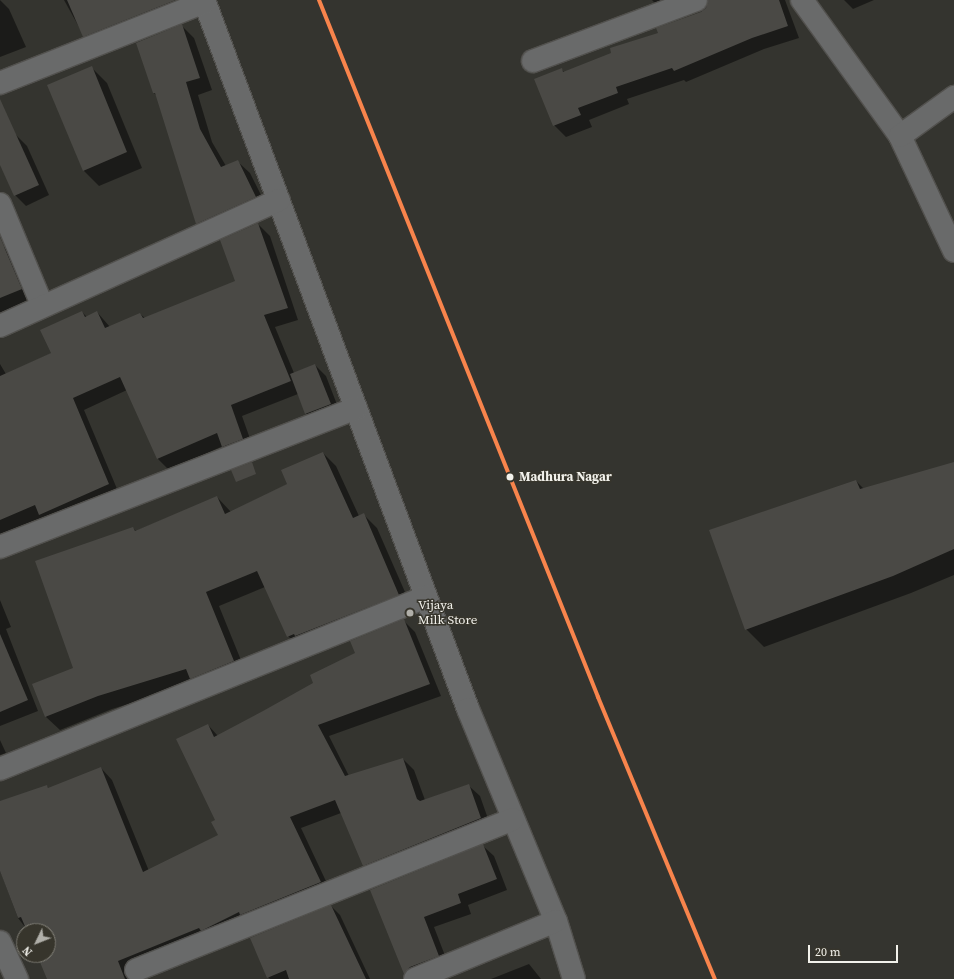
<!DOCTYPE html>
<style>
body{margin:0}
#map{position:relative;width:954px;height:979px;overflow:hidden;background:#34342f;font-family:"Source Serif 4",serif}
div>[style]{position:absolute}
.shadow>*{inset:0;background:#0007}
.building>*{inset:0;background:#4a4945}
.roads{filter:drop-shadow(1px 0 #52514e) drop-shadow(-1px 0 #52514e) drop-shadow(0 1px #52514e) drop-shadow(0 -1px #52514e)}
.minor>*{height:22px;margin:-11px;padding:0 11px;transform-origin:11px;border-radius:11px;background:#696a6a}
.rail-1>*{height:4px;margin:-2px;padding:0 2px;transform-origin:2px;border-radius:2px;background:#f8844c}
.dots>*{width:11px;height:11px;translate:-50% -50%;box-sizing:border-box;border:2px solid #37352c;border-radius:50%}
span{translate:-50% -50%;white-space:nowrap;text-align:center;line-height:1.15;-webkit-text-stroke:3px #37352c;paint-order:stroke}
.stop-label{font-size:13px;color:#f2f1eb;font-weight:700}
.left{translate:0 -50%;text-align:left}
.poi-label{font-size:13px;color:#f2f1eb}
.north{position:absolute;left:16px;top:923px;width:40px;height:40px;box-sizing:border-box;background:#37352c;border:1px solid #828078;border-radius:50%;rotate:227deg;font-size:11px;font-weight:700;line-height:16px;text-align:center;color:#f2f1eb}
.north::after{content:'';display:block;margin:auto;width:14px;height:18px;background:#b0afa9;clip-path:polygon(50% 0,100% 100%,50% 72%,0 100%)}
.scale{position:absolute;left:808px;top:945px;width:90px;height:18px;box-sizing:border-box;border:2px solid #f2f1eb;border-top:0;padding-left:5px;font-size:12px;line-height:14px;white-space:nowrap;color:#f2f1eb;-webkit-text-stroke:3px #37352c;paint-order:stroke}
</style>
<div id="map">
<div class="shadow">
<div style="clip-path:polygon(0 0,9px 9px,26px 47px,0 57px)"></div>
<div style="clip-path:polygon(64px 0,179px 0,183px 12px,95px 47px,84px 36px)"></div>
<div style="clip-path:polygon(652px 0,706px 0,665px 14px)"></div>
<div style="clip-path:polygon(709px 0,785px 0,799px 38px,764px 49px,686px 82px,684px 80px,627px 99px,629px 104px,589px 120px,592px 127px,566px 137px,554px 125px,561px 69px,565px 73px,659px 34px,701px 13px)"></div>
<div style="clip-path:polygon(844px 0,874px 0,853px 9px)"></div>
<div style="clip-path:polygon(182px 26px,194px 38px,212px 90px,198px 95px,212px 142px,226px 166px,237px 161px,250px 173px,268px 209px,209px 236px,197px 223px,157px 96px,154px 93px)"></div>
<div style="clip-path:polygon(92px 68px,107px 83px,142px 168px,99px 186px,83px 170px)"></div>
<div style="clip-path:polygon(16px 135px,27px 146px,49px 195px,26px 206px,15px 195px,0 163px,0 143px)"></div>
<div style="clip-path:polygon(258px 224px,270px 236px,298px 320px,275px 327px,294px 373px,315px 365px,326px 376px,341px 415px,317px 424px,306px 414px,298px 394px,242px 416px,254px 450px,235px 458px,223px 446px,169px 470px,158px 459px,127px 390px,84px 410px,120px 496px,51px 526px,43px 518px,0 536px,0 364px,6px 374px,52px 353px,82px 312px,87px 317px,97px 312px,110px 327px,140px 314px,145px 318px,237px 282px)"></div>
<div style="clip-path:polygon(3px 246px,16px 259px,34px 302px,0 317px,0 247px)"></div>
<div style="clip-path:polygon(323px 453px,336px 466px,359px 516px,363px 514px,377px 528px,412px 608px,302px 650px,288px 636px,265px 587px,219px 606px,247px 675px,196px 683px,112px 709px,60px 730px,46px 717px,74px 669px,133px 528px,136px 531px,217px 497px,231px 512px,288px 484px)"></div>
<div style="clip-path:polygon(954px 463px,954px 575px,911px 593px,764px 647px,746px 629px,856px 481px,864px 489px)"></div>
<div style="clip-path:polygon(0 600px,11px 627px,6px 629px,38px 711px,0 726px)"></div>
<div style="clip-path:polygon(404px 621px,415px 632px,441px 696px,329px 736px,349px 776px,403px 759px,414px 770px,425px 800px,468px 785px,480px 796px,492px 830px,375px 877px,364px 865px,341px 813px,301px 828px,332px 894px,131px 979px,52px 979px,38px 955px,48px 955px,48px 931px,28px 931px,18px 918px,0 870px,0 802px,47px 786px,49px 789px,101px 768px,112px 780px,149px 871px,219px 836px,208px 725px,218px 736px,314px 684px)"></div>
<div style="clip-path:polygon(0 740px,6px 753px,0 755px)"></div>
<div style="clip-path:polygon(483px 846px,494px 856px,507px 890px,468px 905px,471px 914px,434px 927px,449px 966px,410px 979px,405px 973px,372px 890px)"></div>
<div style="clip-path:polygon(331px 906px,340px 915px,370px 979px,270px 979px,268px 977px)"></div>
<div style="clip-path:polygon(529px 964px,541px 979px,491px 979px)"></div>
</div>
<div class="building">
<div style="clip-path:polygon(67px 0,176px 0,83px 37px)"></div>
<div style="clip-path:polygon(708px 0,779px 0,788px 26px,752px 38px,674px 71px,672px 68px,616px 87px,618px 93px,578px 108px,581px 115px,553px 126px,534px 79px,562px 68px,563px 72px,611px 53px,610px 48px,658px 33px,656px 28px,701px 12px,706px 8px)"></div>
<div style="clip-path:polygon(182px 24px,200px 78px,186px 82px,200px 129px,221px 167px,238px 160px,256px 197px,196px 224px,155px 93px,153px 93px,136px 43px)"></div>
<div style="clip-path:polygon(92px 66px,127px 152px,83px 171px,47px 85px)"></div>
<div style="clip-path:polygon(0 99px,39px 185px,14px 196px,0 165px)"></div>
<div style="clip-path:polygon(258px 223px,288px 308px,264px 315px,291px 381px,231px 405px,243px 439px,222px 447px,217px 433px,157px 459px,120px 377px,73px 398px,109px 484px,39px 515px,35px 505px,0 520px,0 376px,51px 353px,40px 330px,82px 311px,85px 317px,97px 311px,105px 328px,140px 313px,143px 318px,235px 281px,220px 240px)"></div>
<div style="clip-path:polygon(0 237px,22px 289px,0 298px)"></div>
<div style="clip-path:polygon(315px 364px,331px 404px,305px 414px,290px 374px)"></div>
<div style="clip-path:polygon(323px 452px,353px 518px,364px 513px,399px 595px,295px 636px,294px 634px,287px 637px,257px 571px,206px 592px,234px 661px,190px 679px,186px 669px,98px 696px,45px 717px,32px 684px,73px 668px,35px 561px,133px 527px,135px 531px,217px 496px,225px 514px,287px 484px,281px 470px)"></div>
<div style="clip-path:polygon(252px 462px,256px 474px,236px 482px,231px 470px)"></div>
<div style="clip-path:polygon(954px 462px,954px 549px,893px 576px,745px 630px,709px 530px,856px 480px,860px 489px)"></div>
<div style="clip-path:polygon(404px 619px,430px 684px,318px 725px,345px 776px,403px 758px,417px 799px,420px 801px,469px 784px,481px 818px,363px 866px,335px 800px,290px 817px,321px 882px,240px 915px,239px 912px,201px 931px,199px 928px,118px 961px,125px 979px,47px 979px,37px 955px,48px 955px,48px 931px,27px 931px,21px 917px,18px 918px,0 871px,0 801px,47px 785px,48px 788px,101px 767px,143px 872px,218px 835px,211px 822px,215px 820px,176px 739px,208px 724px,214px 737px,263px 711px,313px 683px,310px 675px,355px 653px,350px 641px)"></div>
<div style="clip-path:polygon(0 634px,28px 700px,0 712px)"></div>
<div style="clip-path:polygon(483px 844px,497px 879px,458px 894px,461px 903px,424px 917px,439px 956px,410px 967px,404px 974px,370px 890px)"></div>
<div style="clip-path:polygon(331px 905px,366px 979px,289px 979px,286px 970px,267px 978px,250px 938px)"></div>
</div>
<div class="roads">
<div class="minor">
<div style="left:204px;top:0;width:757px;rotate:69.58deg"></div>
<div style="left:468px;top:709px;width:230px;rotate:67.5deg"></div>
<div style="left:556px;top:921px;width:61px;rotate:72.8deg"></div>
<div style="left:802px;top:0;width:168px;rotate:54.2deg"></div>
<div style="left:900px;top:136px;width:127px;rotate:64.8deg"></div>
<div style="left:533px;top:61px;width:174px;rotate:-20.5deg"></div>
<div style="left:0;top:83px;width:220px;rotate:-21.6deg"></div>
<div style="left:900px;top:136px;width:67px;rotate:-35.8deg"></div>
<div style="left:0;top:204px;width:109px;rotate:67.4deg"></div>
<div style="left:0;top:326px;width:306px;rotate:-24.3deg"></div>
<div style="left:0;top:547px;width:382px;rotate:-21.3deg"></div>
<div style="left:0;top:769px;width:459px;rotate:-22deg"></div>
<div style="left:0;top:942px;width:41px;rotate:65.3deg"></div>
<div style="left:136px;top:970px;width:406px;rotate:-21.8deg"></div>
<div style="left:415px;top:979px;width:152px;rotate:-22.4deg"></div>
</div>
</div>
<div class="rail-1">
<div style="left:319px;top:0;width:751px;rotate:68.18deg"></div>
<div style="left:598px;top:697px;width:305px;rotate:67.5deg"></div>
</div>
<div class="dots">
<div style="left:510px;top:477px;background:#f2f1eb"></div>
<div style="left:410px;top:613px;background:#b0afa9"></div>
</div>
<div class="stop-label">
<span class="left" style="left:519px;top:477px">Madhura Nagar</span>
</div>
<div class="poi-label">
<span class="left" style="left:418px;top:613px">Vijaya<br>Milk Store</span>
</div>
<div class="north">N</div>
<div class="scale">20 m</div>
</div>
